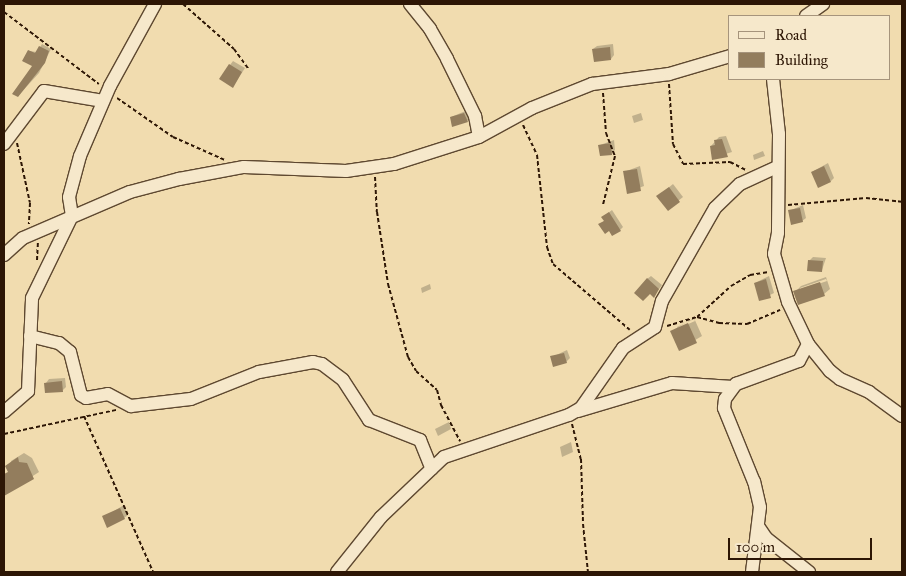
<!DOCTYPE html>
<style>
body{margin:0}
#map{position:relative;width:906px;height:576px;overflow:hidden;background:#f1dcaf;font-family:"IM FELL Great Primer",serif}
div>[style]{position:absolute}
.shadow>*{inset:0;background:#0003}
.building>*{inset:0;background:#937d5d}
.path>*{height:2px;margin-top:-1px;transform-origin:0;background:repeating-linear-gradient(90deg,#2d1605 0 4px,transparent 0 6.5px)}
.roads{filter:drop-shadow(1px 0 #5e4830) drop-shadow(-1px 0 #5e4830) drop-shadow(0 1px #5e4830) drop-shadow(0 -1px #5e4830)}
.minor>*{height:12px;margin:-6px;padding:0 6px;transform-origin:6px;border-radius:6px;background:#f6e8cb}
span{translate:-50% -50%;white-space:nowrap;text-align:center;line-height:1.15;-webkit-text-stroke:4px #f6e8cb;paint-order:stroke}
.frame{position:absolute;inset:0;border:5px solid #2d1605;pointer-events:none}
.legend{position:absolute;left:728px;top:15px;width:162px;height:65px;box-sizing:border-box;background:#f6e8cb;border:1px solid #a6947c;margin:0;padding:6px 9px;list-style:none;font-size:15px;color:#2d1605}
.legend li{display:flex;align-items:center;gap:10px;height:25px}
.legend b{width:25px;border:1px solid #a6947c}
.scale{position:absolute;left:728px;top:538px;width:144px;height:22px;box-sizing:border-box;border:2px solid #2d1605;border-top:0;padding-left:6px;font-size:15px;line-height:18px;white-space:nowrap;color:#2d1605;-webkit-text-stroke:4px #f6e8cb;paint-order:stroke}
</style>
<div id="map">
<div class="shadow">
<div style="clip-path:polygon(42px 44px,51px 49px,39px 73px,18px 96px,34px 66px,29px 51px,37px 52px)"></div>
<div style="clip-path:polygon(613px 44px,614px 55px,611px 59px,593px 49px,597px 46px)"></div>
<div style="clip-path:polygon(233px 61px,245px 68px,236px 82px,230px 65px)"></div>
<div style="clip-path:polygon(468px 110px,471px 118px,467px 121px,451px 117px)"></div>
<div style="clip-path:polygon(641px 113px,643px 120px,634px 123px,632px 116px)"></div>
<div style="clip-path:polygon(726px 136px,732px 152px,713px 158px,711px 146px,719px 137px)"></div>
<div style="clip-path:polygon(614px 140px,615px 150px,611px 153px,600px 145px)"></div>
<div style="clip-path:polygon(763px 151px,765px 156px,754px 160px,753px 155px)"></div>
<div style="clip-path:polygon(828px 163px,834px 178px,831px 181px,812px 172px)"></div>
<div style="clip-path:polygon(640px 166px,644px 186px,628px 192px,624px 172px)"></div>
<div style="clip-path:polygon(673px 184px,683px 197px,668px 209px,662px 193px)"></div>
<div style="clip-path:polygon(803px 205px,806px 218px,802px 221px,789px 211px)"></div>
<div style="clip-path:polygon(612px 210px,623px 227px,620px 230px,600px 225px,605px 220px,603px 217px)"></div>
<div style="clip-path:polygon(813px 257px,826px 258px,822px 270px,809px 261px)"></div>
<div style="clip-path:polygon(651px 276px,662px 285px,654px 296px,647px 279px)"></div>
<div style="clip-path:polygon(769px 276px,774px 293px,760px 300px,755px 283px)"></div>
<div style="clip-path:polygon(evenodd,826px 277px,830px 289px,824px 294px,799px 303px,795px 292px,801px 286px,826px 277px,826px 279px,827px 281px,800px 290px,800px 288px,826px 279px)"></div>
<div style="clip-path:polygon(430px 284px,431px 289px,422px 293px,421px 288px)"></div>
<div style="clip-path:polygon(evenodd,694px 318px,702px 336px,680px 349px,672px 331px,694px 318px,694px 319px,695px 321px,677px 329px,677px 327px,694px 319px)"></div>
<div style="clip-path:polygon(567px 350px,570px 358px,566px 362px,552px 357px)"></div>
<div style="clip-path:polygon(65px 378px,66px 387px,63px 390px,46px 383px,49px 379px)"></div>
<div style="clip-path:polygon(449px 422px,451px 429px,438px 436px,435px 429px)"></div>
<div style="clip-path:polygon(571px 442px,573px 452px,562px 457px,560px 447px)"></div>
<div style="clip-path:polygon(24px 453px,32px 458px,39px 472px,5px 494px,4px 476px,9px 472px,11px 461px)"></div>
<div style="clip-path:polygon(124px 505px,128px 515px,124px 518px,104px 517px)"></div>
</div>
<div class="building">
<div style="clip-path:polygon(39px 46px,49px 51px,45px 63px,18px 97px,12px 94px,32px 66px,22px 61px,28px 50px,35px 53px)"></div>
<div style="clip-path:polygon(610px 47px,611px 60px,594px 62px,592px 49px)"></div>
<div style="clip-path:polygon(229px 64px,242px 72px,233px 88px,219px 79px)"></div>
<div style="clip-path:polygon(464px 113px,468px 122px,452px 127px,450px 117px)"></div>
<div style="clip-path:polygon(722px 139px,728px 157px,712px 160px,710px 146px,715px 145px,714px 140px)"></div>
<div style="clip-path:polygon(611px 143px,612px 155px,600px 156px,598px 145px)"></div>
<div style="clip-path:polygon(824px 166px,831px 182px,818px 188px,811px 172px)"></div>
<div style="clip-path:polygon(637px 169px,641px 191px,627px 194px,623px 171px)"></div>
<div style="clip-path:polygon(669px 187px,680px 202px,668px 211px,656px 196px)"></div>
<div style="clip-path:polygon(800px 208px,803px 222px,791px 225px,788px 210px)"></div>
<div style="clip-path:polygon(609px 212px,621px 231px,612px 236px,609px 231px,605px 234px,598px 224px,604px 221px,601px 217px)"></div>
<div style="clip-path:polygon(808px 260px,823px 261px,822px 272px,807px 271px)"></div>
<div style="clip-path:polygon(647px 278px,659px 289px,654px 298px,650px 294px,643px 301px,634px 293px)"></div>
<div style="clip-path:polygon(766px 279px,771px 298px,759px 301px,754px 283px)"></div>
<div style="clip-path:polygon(820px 282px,825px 296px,798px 305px,793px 291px)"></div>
<div style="clip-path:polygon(688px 323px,697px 343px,679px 351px,670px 331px)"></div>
<div style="clip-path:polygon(564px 353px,567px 363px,553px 367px,550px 356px)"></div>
<div style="clip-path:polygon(62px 381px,63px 392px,45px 393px,44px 383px)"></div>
<div style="clip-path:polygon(18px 457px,19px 462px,27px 463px,34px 479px,4px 496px,4px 474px,8px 472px,5px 466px)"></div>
<div style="clip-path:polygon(120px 508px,125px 519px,107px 528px,102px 516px)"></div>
</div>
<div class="path">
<div style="left:183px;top:4px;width:68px;rotate:41.4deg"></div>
<div style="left:234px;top:49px;width:26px;rotate:54deg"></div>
<div style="left:4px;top:12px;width:119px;rotate:37.2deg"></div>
<div style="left:669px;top:84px;width:60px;rotate:86.2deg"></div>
<div style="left:673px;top:144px;width:22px;rotate:63deg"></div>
<div style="left:683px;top:164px;width:47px;rotate:-2.4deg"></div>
<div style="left:730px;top:162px;width:18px;rotate:27deg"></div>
<div style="left:603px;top:93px;width:40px;rotate:85.7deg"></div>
<div style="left:606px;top:133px;width:25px;rotate:69deg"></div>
<div style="left:615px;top:156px;width:50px;rotate:103.8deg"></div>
<div style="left:117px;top:98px;width:68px;rotate:34.9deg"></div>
<div style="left:173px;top:137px;width:57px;rotate:23.9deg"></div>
<div style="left:523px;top:125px;width:33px;rotate:65deg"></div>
<div style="left:537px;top:155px;width:93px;rotate:83.8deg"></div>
<div style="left:547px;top:247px;width:18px;rotate:71deg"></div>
<div style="left:553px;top:264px;width:101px;rotate:40.6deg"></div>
<div style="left:17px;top:143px;width:61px;rotate:77.8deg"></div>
<div style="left:30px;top:203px;width:21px;rotate:93deg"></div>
<div style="left:375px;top:177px;width:35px;rotate:87deg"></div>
<div style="left:377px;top:212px;width:73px;rotate:81.3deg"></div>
<div style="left:388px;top:284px;width:76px;rotate:74.7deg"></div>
<div style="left:408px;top:357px;width:16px;rotate:60deg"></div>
<div style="left:416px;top:371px;width:28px;rotate:42deg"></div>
<div style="left:437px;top:390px;width:16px;rotate:75deg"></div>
<div style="left:441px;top:405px;width:41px;rotate:62.2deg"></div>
<div style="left:788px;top:205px;width:78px;rotate:-5.1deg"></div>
<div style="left:866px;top:198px;width:36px;rotate:6deg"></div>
<div style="left:37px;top:260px;width:17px;rotate:-87deg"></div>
<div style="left:697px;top:317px;width:46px;rotate:-42.4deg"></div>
<div style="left:731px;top:286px;width:22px;rotate:-30deg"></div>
<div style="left:750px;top:275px;width:19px;rotate:-9deg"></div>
<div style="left:667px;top:326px;width:31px;rotate:-17deg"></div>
<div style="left:697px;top:317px;width:23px;rotate:15deg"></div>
<div style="left:719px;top:323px;width:28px;rotate:2deg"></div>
<div style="left:747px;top:324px;width:36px;rotate:-23deg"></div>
<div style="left:84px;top:416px;width:171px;rotate:66.1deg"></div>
<div style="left:572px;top:424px;width:36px;rotate:76deg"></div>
<div style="left:581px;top:459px;width:65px;rotate:88.2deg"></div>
<div style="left:583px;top:524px;width:48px;rotate:84.1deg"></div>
<div style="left:4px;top:434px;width:115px;rotate:-12.1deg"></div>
</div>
<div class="roads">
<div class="minor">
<div style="left:410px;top:4px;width:32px;rotate:51deg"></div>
<div style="left:430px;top:29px;width:34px;rotate:60deg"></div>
<div style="left:447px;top:59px;width:64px;rotate:63.8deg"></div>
<div style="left:475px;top:116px;width:21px;rotate:79deg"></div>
<div style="left:806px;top:16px;width:21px;rotate:-35deg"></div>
<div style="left:773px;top:79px;width:55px;rotate:83.8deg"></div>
<div style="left:779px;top:134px;width:99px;rotate:90.6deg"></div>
<div style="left:778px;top:233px;width:21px;rotate:101deg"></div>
<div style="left:774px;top:254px;width:50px;rotate:73.7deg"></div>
<div style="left:788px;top:302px;width:47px;rotate:64.5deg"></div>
<div style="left:808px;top:344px;width:35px;rotate:51deg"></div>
<div style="left:830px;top:371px;width:13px;rotate:39deg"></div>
<div style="left:840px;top:379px;width:32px;rotate:24deg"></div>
<div style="left:869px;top:392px;width:41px;rotate:36deg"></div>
<div style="left:4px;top:144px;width:66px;rotate:-53deg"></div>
<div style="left:44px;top:91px;width:60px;rotate:9.6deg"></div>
<div style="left:4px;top:255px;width:25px;rotate:-42deg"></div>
<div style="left:23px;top:238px;width:116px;rotate:-23.3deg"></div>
<div style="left:130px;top:192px;width:51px;rotate:-14.9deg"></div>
<div style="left:179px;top:179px;width:66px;rotate:-10.5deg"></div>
<div style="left:244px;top:167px;width:102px;rotate:2.2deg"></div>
<div style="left:346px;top:171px;width:49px;rotate:-8.3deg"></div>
<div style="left:394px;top:164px;width:89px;rotate:-17.6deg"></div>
<div style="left:479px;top:137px;width:60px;rotate:-28.7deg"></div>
<div style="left:532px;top:108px;width:65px;rotate:-21.8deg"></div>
<div style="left:592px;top:84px;width:78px;rotate:-7.4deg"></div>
<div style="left:669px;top:74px;width:64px;rotate:-16.4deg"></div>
<div style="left:30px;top:336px;width:30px;rotate:14deg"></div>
<div style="left:59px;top:343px;width:14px;rotate:39deg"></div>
<div style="left:70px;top:352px;width:44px;rotate:75.7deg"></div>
<div style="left:81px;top:395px;width:6px;rotate:31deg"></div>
<div style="left:86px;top:398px;width:22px;rotate:-10deg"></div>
<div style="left:108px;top:394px;width:26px;rotate:28deg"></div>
<div style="left:131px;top:406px;width:60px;rotate:-6.7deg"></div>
<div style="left:191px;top:399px;width:73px;rotate:-21.7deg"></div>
<div style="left:259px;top:372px;width:55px;rotate:-10.5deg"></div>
<div style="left:313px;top:362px;width:9px;rotate:13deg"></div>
<div style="left:322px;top:364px;width:26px;rotate:37deg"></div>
<div style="left:343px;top:380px;width:48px;rotate:57deg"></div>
<div style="left:369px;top:420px;width:55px;rotate:21.4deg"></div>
<div style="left:420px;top:440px;width:31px;rotate:68deg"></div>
<div style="left:578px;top:411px;width:98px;rotate:-16.6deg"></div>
<div style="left:672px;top:383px;width:61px;rotate:3.8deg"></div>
<div style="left:4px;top:412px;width:32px;rotate:-41deg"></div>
<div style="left:28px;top:391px;width:93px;rotate:-87.5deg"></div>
<div style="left:32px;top:298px;width:91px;rotate:-64deg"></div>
<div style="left:72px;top:216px;width:19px;rotate:-99deg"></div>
<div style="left:69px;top:197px;width:42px;rotate:-75deg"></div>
<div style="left:80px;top:156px;width:76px;rotate:-66.8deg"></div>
<div style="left:110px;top:86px;width:94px;rotate:-61.2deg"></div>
<div style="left:758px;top:526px;width:14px;rotate:56deg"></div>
<div style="left:766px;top:538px;width:55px;rotate:38.3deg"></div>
<div style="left:337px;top:572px;width:70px;rotate:-51.3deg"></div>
<div style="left:381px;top:517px;width:87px;rotate:-43.6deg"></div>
<div style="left:444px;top:457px;width:132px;rotate:-18.6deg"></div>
<div style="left:569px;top:415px;width:14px;rotate:-30deg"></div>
<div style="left:581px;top:408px;width:73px;rotate:-55deg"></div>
<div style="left:623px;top:348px;width:38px;rotate:-33deg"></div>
<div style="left:655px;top:327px;width:27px;rotate:-75deg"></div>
<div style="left:662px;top:301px;width:107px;rotate:-60.3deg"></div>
<div style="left:715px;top:208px;width:35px;rotate:-44deg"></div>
<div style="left:740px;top:184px;width:41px;rotate:-24.7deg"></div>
<div style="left:752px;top:572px;width:65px;rotate:-83deg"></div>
<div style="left:760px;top:507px;width:26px;rotate:-103deg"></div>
<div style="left:754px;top:482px;width:80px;rotate:-112.1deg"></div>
<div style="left:724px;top:408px;width:9px;rotate:-84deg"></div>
<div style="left:725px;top:399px;width:19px;rotate:-54deg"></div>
<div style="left:736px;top:384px;width:67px;rotate:-20.1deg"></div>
<div style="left:799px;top:361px;width:19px;rotate:-62deg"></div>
</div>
</div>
<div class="frame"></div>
<ul class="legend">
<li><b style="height:6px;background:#f6e8cb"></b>Road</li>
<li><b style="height:14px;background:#937d5d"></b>Building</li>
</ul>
<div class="scale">100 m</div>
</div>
